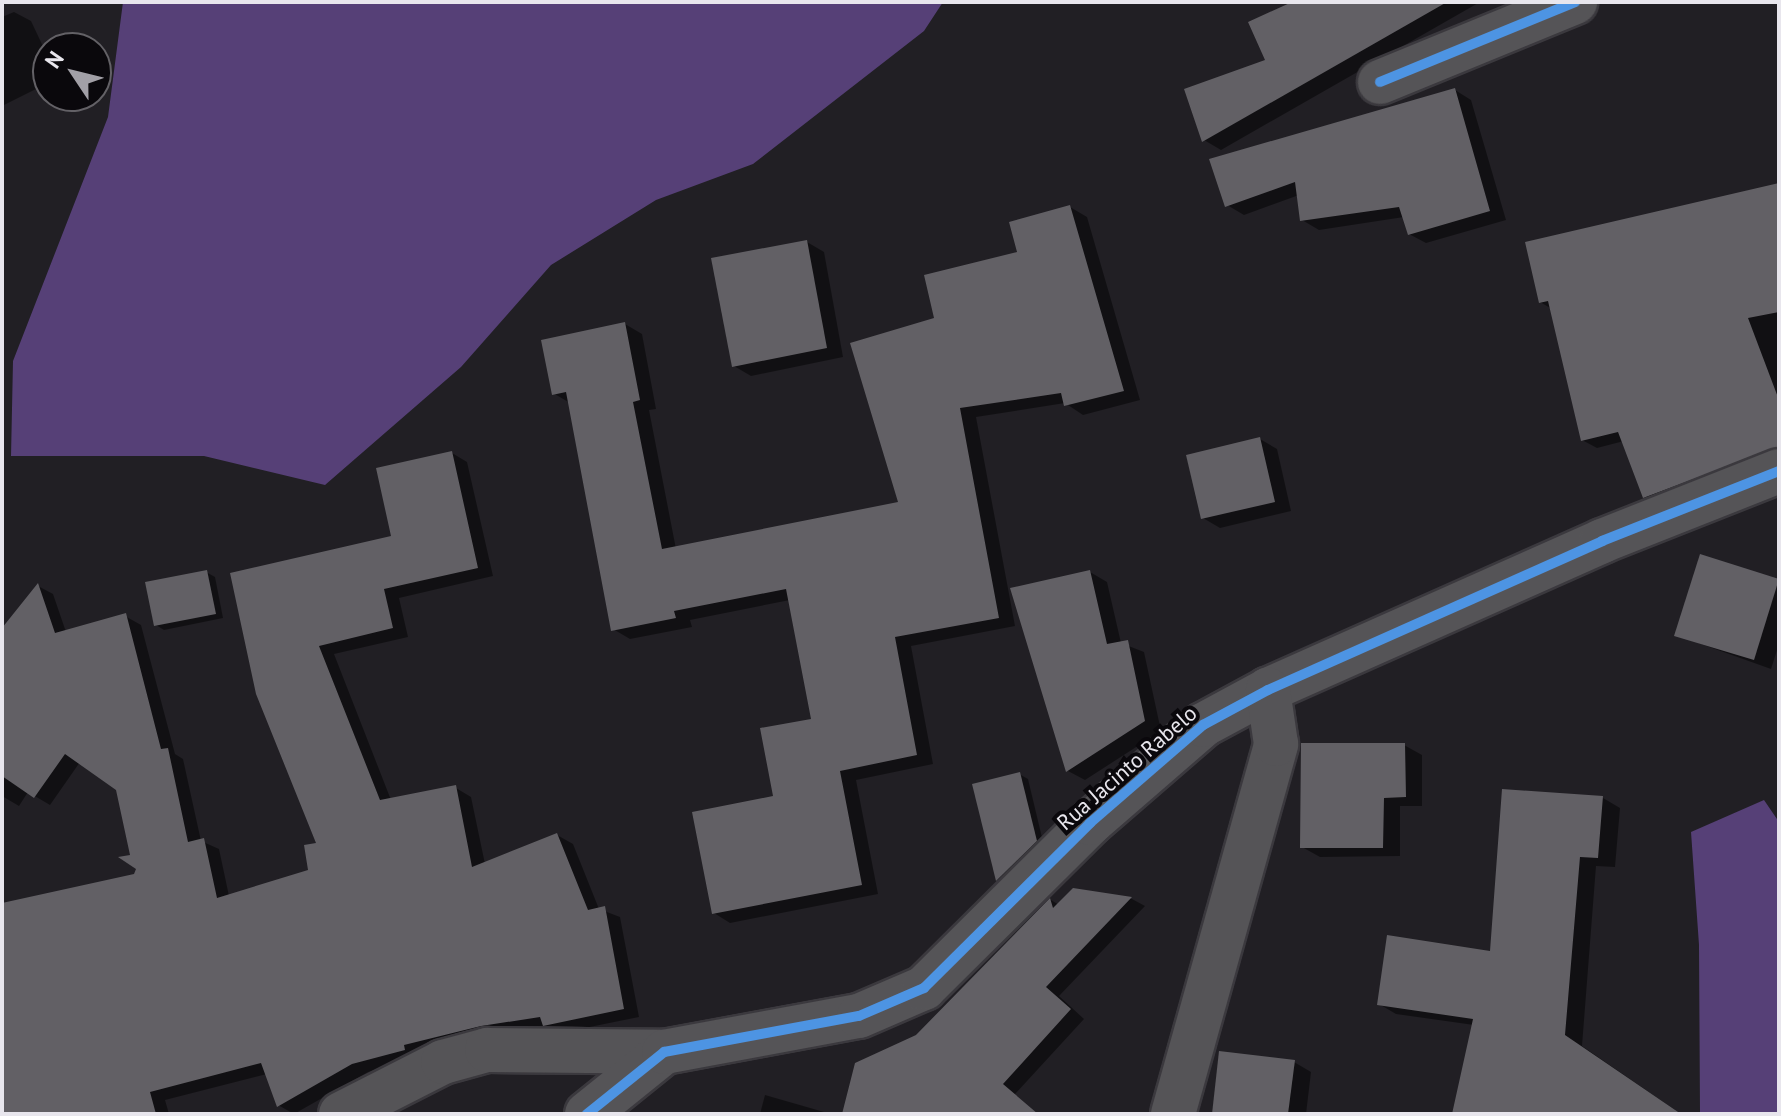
<!DOCTYPE html>
<style>
body{margin:0}
#map{position:relative;width:1781px;height:1116px;overflow:hidden;background:#211f24;font-family:"PT Sans",sans-serif}
div>[style]{position:absolute}
.forest>*{inset:0;background:#564077}
.shadow>*{inset:0;background:#0007}
.building>*{inset:0;background:#626065}
.roads{filter:drop-shadow(2px 0 #3b393e) drop-shadow(-2px 0 #3b393e) drop-shadow(0 2px #3b393e) drop-shadow(0 -2px #3b393e)}
.minor>*{height:44px;margin:-22px;padding:0 22px;transform-origin:22px;border-radius:22px;background:#555457}
.cycleway>*{height:10px;margin:-5px;padding:0 5px;transform-origin:5px;border-radius:5px;background:#4d94e3}
span{translate:-50% -50%;white-space:nowrap;text-align:center;line-height:1.15;-webkit-text-stroke:8px #0a080c;paint-order:stroke}
.street-label{font-size:22px;color:#e8e6ed}
.frame{position:absolute;inset:0;border:4px solid #e8e6ed;pointer-events:none}
.north{position:absolute;left:32px;top:32px;width:80px;height:80px;box-sizing:border-box;background:#0a080c;border:2px solid #636166;border-radius:50%;rotate:305deg;font-size:22px;font-weight:700;line-height:32px;text-align:center;color:#e8e6ed}
.north::after{content:'';display:block;margin:auto;width:28px;height:36px;background:#a2a0a7;clip-path:polygon(50% 0,100% 100%,50% 72%,0 100%)}
</style>
<div id="map">
<div class="forest">
<div style="clip-path:polygon(123px 2px,943px 2px,924px 31px,753px 164px,656px 200px,551px 265px,461px 367px,325px 485px,204px 456px,11px 456px,13px 361px,108px 117px)"></div>
<div style="clip-path:polygon(1764px 800px,1779px 822px,1779px 1114px,1700px 1114px,1699px 945px,1691px 832px)"></div>
</div>
<div class="shadow">
<div style="clip-path:polygon(1296px 2px,1480px 2px,1221px 150px,1204px 140px,1268px 61px)"></div>
<div style="clip-path:polygon(14px 12px,31px 21px,48px 57px,48px 83px,2px 106px,2px 17px)"></div>
<div style="clip-path:polygon(1455px 90px,1471px 100px,1506px 220px,1426px 243px,1409px 234px,1404px 217px,1319px 230px,1302px 220px,1299px 195px,1244px 215px,1227px 205px)"></div>
<div style="clip-path:polygon(1779px 186px,1779px 458px,1659px 505px,1645px 496px,1624px 441px,1597px 448px,1582px 440px,1552px 309px,1540px 302px)"></div>
<div style="clip-path:polygon(1070px 207px,1087px 217px,1140px 400px,1083px 415px,1065px 403px,976px 417px,1015px 626px,911px 646px,933px 764px,856px 780px,878px 894px,730px 923px,714px 913px,813px 720px,790px 600px,690px 620px,692px 627px,630px 639px,613px 629px,570px 403px,553px 393px,625px 324px,642px 334px,656px 409px,649px 410px,676px 549px,900px 504px,936px 319px)"></div>
<div style="clip-path:polygon(807px 242px,824px 252px,843px 357px,751px 376px,734px 366px)"></div>
<div style="clip-path:polygon(1260px 439px,1277px 449px,1291px 511px,1220px 528px,1203px 518px)"></div>
<div style="clip-path:polygon(452px 453px,467px 462px,493px 576px,399px 598px,408px 637px,334px 654px,391px 800px,456px 788px,471px 797px,485px 864px,557px 835px,573px 844px,599px 909px,620px 917px,639px 1017px,560px 1033px,548px 1026px,498px 1034px,368px 1072px,294px 1114px,278px 1105px,267px 1074px,165px 1100px,169px 1114px,2px 1114px,2px 907px,135px 876px,138px 869px,118px 789px,80px 762px,50px 805px,28px 792px,19px 806px,2px 796px,2px 634px,38px 586px,53px 594px,66px 632px,125px 616px,141px 625px,175px 754px,183px 759px,201px 841px,219px 849px,229px 896px,311px 872px,318px 844px,257px 691px,394px 537px)"></div>
<div style="clip-path:polygon(1701px 557px,1779px 581px,1779px 644px,1771px 669px,1676px 635px)"></div>
<div style="clip-path:polygon(206px 572px,215px 577px,223px 618px,164px 630px,156px 625px)"></div>
<div style="clip-path:polygon(1090px 572px,1107px 582px,1121px 643px,1144px 652px,1161px 731px,1085px 780px,1068px 771px)"></div>
<div style="clip-path:polygon(1404px 745px,1422px 755px,1422px 806px,1400px 806px,1400px 856px,1320px 857px,1302px 847px)"></div>
<div style="clip-path:polygon(1019px 774px,1028px 779px,1044px 846px,1006px 884px,998px 880px,974px 785px)"></div>
<div style="clip-path:polygon(1603px 798px,1620px 808px,1615px 867px,1596px 866px,1582px 1046px,1675px 1110px,1454px 1114px,1474px 1025px,1396px 1014px,1379px 1004px,1492px 953px)"></div>
<div style="clip-path:polygon(1074px 890px,1132px 899px,1145px 906px,1059px 996px,1084px 1019px,1015px 1094px,970px 1114px,844px 1114px,1051px 900px,1059px 905px)"></div>
<div style="clip-path:polygon(1294px 1062px,1311px 1072px,1306px 1114px,1214px 1114px)"></div>
<div style="clip-path:polygon(765px 1095px,831px 1114px,760px 1114px)"></div>
</div>
<div class="building">
<div style="clip-path:polygon(1292px 2px,1447px 2px,1202px 142px,1184px 89px,1265px 60px,1248px 22px)"></div>
<div style="clip-path:polygon(1455px 88px,1490px 211px,1408px 235px,1399px 207px,1300px 221px,1295px 182px,1225px 207px,1209px 159px)"></div>
<div style="clip-path:polygon(1779px 183px,1779px 312px,1748px 318px,1779px 400px,1779px 447px,1643px 498px,1618px 432px,1581px 441px,1548px 301px,1539px 303px,1525px 242px)"></div>
<div style="clip-path:polygon(1070px 205px,1124px 391px,1064px 406px,1061px 393px,960px 408px,999px 618px,895px 637px,917px 755px,840px 771px,862px 885px,712px 914px,692px 812px,773px 796px,760px 728px,811px 719px,786px 589px,674px 611px,676px 618px,611px 631px,566px 392px,552px 395px,541px 340px,625px 322px,640px 400px,633px 402px,662px 549px,898px 502px,850px 343px,934px 318px,924px 275px,1017px 252px,1009px 222px)"></div>
<div style="clip-path:polygon(807px 240px,827px 348px,732px 367px,711px 258px)"></div>
<div style="clip-path:polygon(1260px 437px,1275px 502px,1201px 519px,1186px 455px)"></div>
<div style="clip-path:polygon(452px 451px,478px 568px,384px 589px,393px 628px,319px 646px,380px 800px,456px 785px,472px 867px,557px 833px,588px 910px,605px 906px,624px 1009px,543px 1026px,540px 1017px,481px 1026px,404px 1045px,405px 1050px,352px 1064px,277px 1107px,261px 1063px,150px 1092px,156px 1114px,2px 1114px,2px 903px,134px 874px,136px 869px,118px 857px,130px 855px,116px 790px,65px 754px,34px 798px,2px 776px,2px 628px,38px 583px,55px 633px,126px 613px,161px 749px,168px 748px,188px 842px,204px 838px,217px 898px,308px 870px,304px 845px,316px 843px,256px 694px,230px 573px,391px 536px,376px 468px)"></div>
<div style="clip-path:polygon(1700px 554px,1779px 579px,1754px 660px,1674px 636px)"></div>
<div style="clip-path:polygon(207px 570px,216px 614px,154px 626px,145px 582px)"></div>
<div style="clip-path:polygon(1090px 570px,1107px 644px,1128px 640px,1145px 721px,1066px 772px,1010px 588px)"></div>
<div style="clip-path:polygon(1301px 743px,1405px 743px,1406px 797px,1384px 798px,1383px 848px,1300px 848px)"></div>
<div style="clip-path:polygon(1020px 772px,1037px 841px,996px 881px,972px 784px)"></div>
<div style="clip-path:polygon(1502px 789px,1603px 796px,1598px 858px,1580px 857px,1565px 1035px,1681px 1114px,1452px 1114px,1473px 1019px,1377px 1005px,1387px 935px,1490px 951px)"></div>
<div style="clip-path:polygon(1073px 888px,1132px 897px,1046px 987px,1071px 1009px,1003px 1084px,1038px 1114px,842px 1114px,855px 1063px,916px 1035px,1050px 898px,1053px 908px)"></div>
<div style="clip-path:polygon(1219px 1051px,1295px 1060px,1288px 1114px,1212px 1114px)"></div>
</div>
<div class="roads">
<div class="minor">
<div style="left:1380px;top:82px;width:211px;rotate:-22.3deg"></div>
<div style="left:341px;top:1114px;width:114px;rotate:-27deg"></div>
<div style="left:443px;top:1062px;width:46px;rotate:-15.3deg"></div>
<div style="left:487px;top:1050px;width:177px;rotate:0.6deg"></div>
<div style="left:587px;top:1114px;width:99px;rotate:-38.8deg"></div>
<div style="left:664px;top:1052px;width:198px;rotate:-10.5deg"></div>
<div style="left:859px;top:1016px;width:71px;rotate:-23.3deg"></div>
<div style="left:924px;top:988px;width:234px;rotate:-44.8deg"></div>
<div style="left:1090px;top:823px;width:150px;rotate:-40.9deg"></div>
<div style="left:1203px;top:725px;width:74px;rotate:-28.3deg"></div>
<div style="left:1268px;top:690px;width:366px;rotate:-24deg"></div>
<div style="left:1602px;top:541px;width:190px;rotate:-21.6deg"></div>
<div style="left:1173px;top:1114px;width:384px;rotate:-74.4deg"></div>
<div style="left:1276px;top:744px;width:55px;rotate:-98.4deg"></div>
</div>
</div>
<div class="cycleway">
<div style="left:1380px;top:82px;width:211px;rotate:-22.3deg"></div>
<div style="left:587px;top:1114px;width:99px;rotate:-38.8deg"></div>
<div style="left:664px;top:1052px;width:198px;rotate:-10.5deg"></div>
<div style="left:859px;top:1016px;width:71px;rotate:-23.3deg"></div>
<div style="left:924px;top:988px;width:234px;rotate:-44.8deg"></div>
<div style="left:1090px;top:823px;width:150px;rotate:-40.9deg"></div>
<div style="left:1203px;top:725px;width:74px;rotate:-28.3deg"></div>
<div style="left:1268px;top:690px;width:366px;rotate:-24deg"></div>
<div style="left:1602px;top:541px;width:190px;rotate:-21.6deg"></div>
</div>
<div class="street-label">
<span style="left:1127px;top:768px;rotate:-41deg">Rua Jacinto Rabelo</span>
</div>
<div class="frame"></div>
<div class="north">N</div>
</div>
